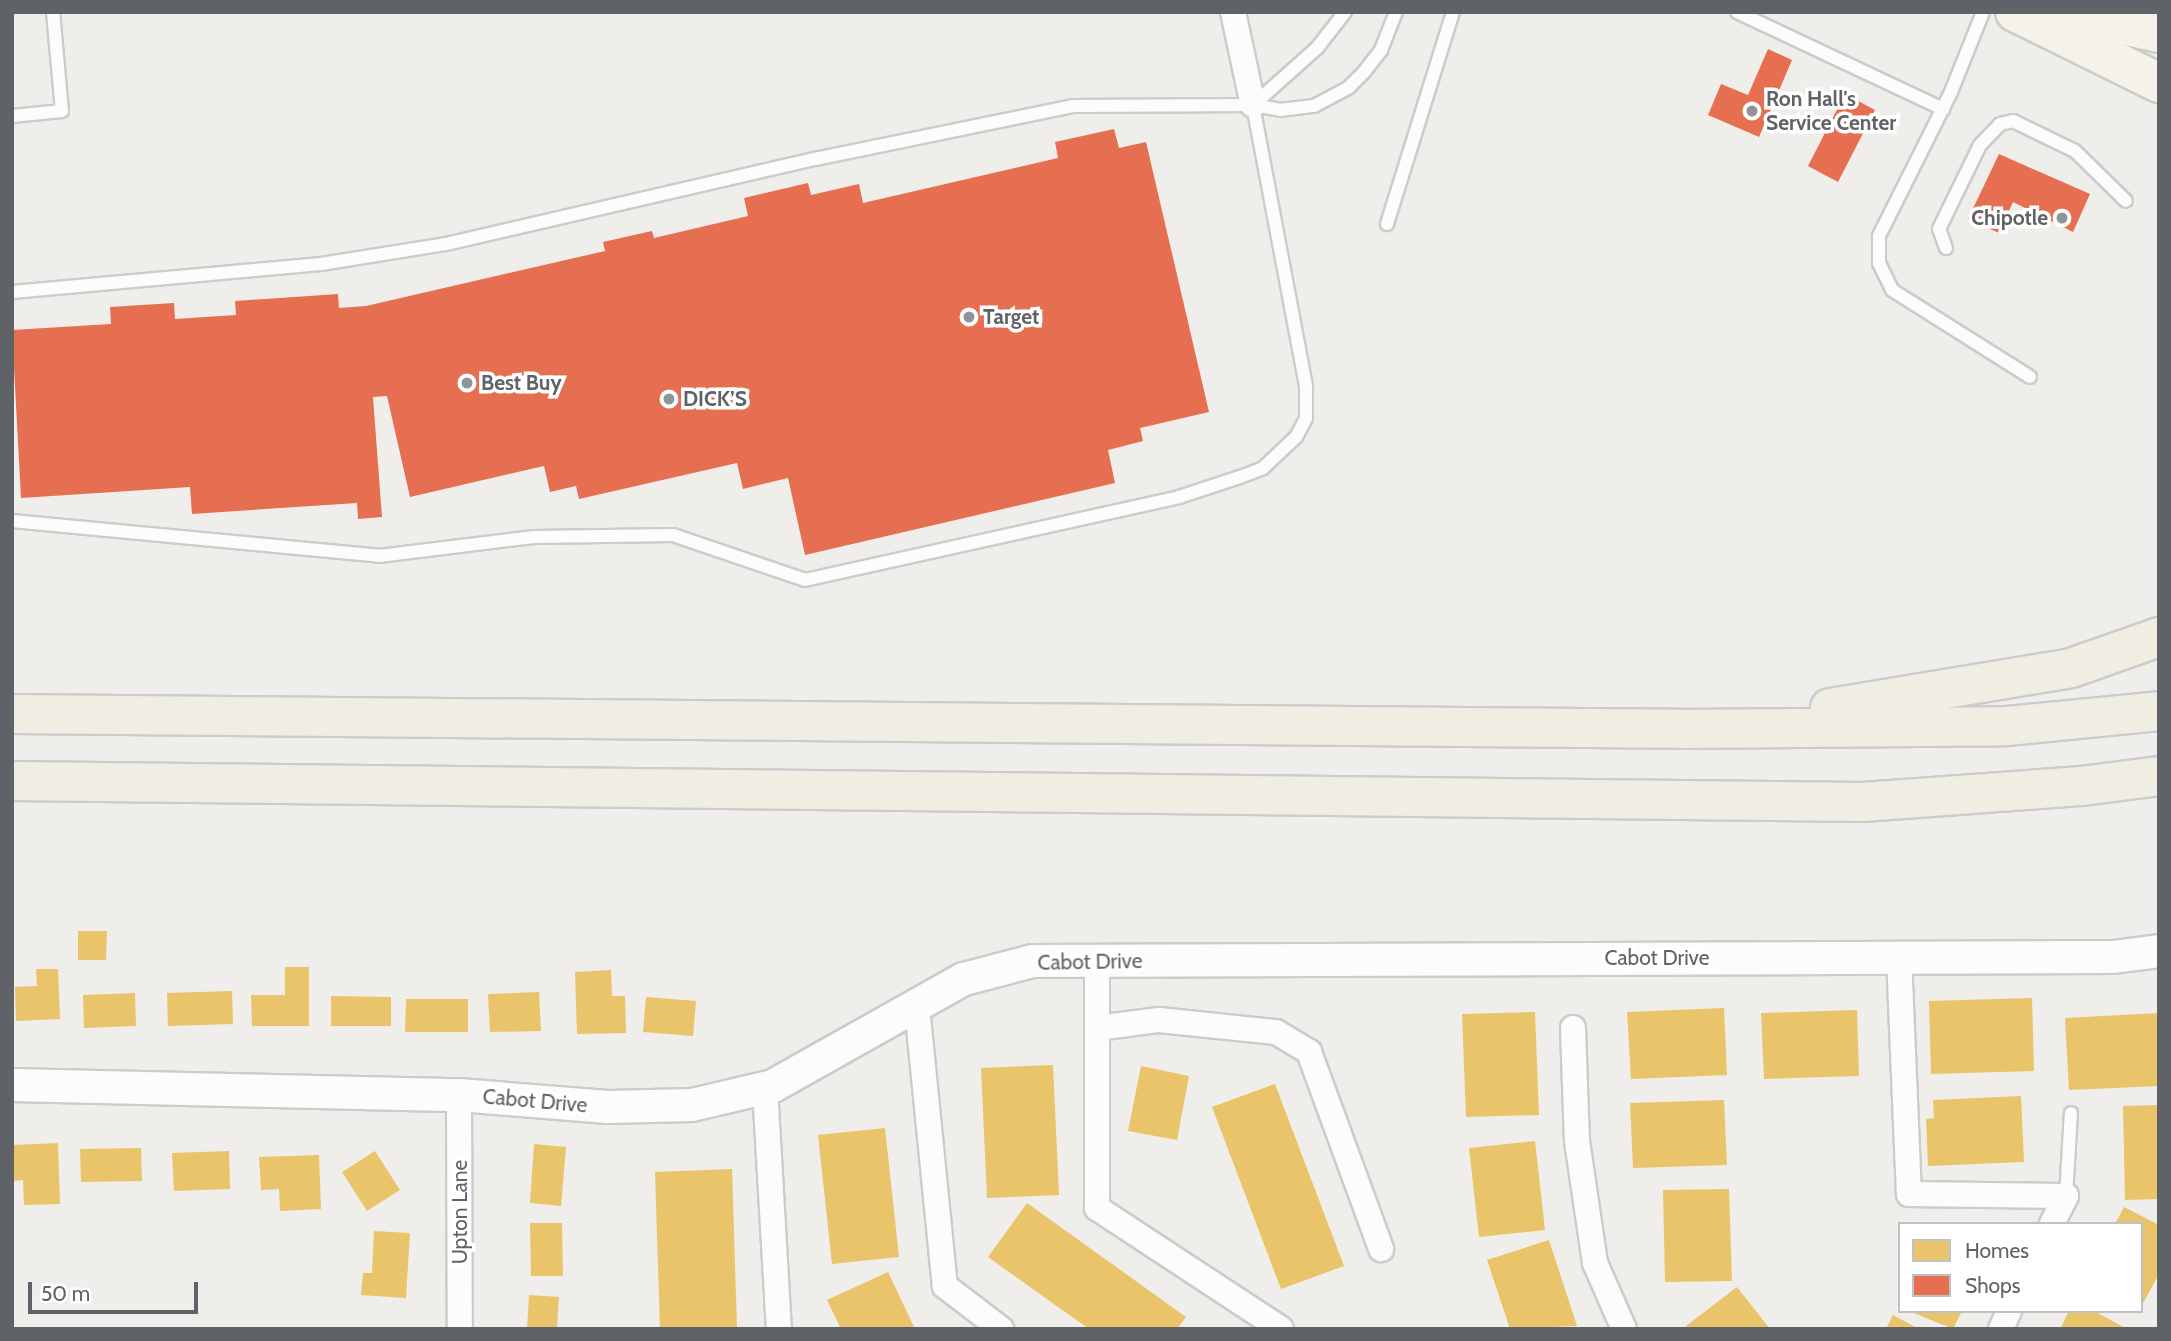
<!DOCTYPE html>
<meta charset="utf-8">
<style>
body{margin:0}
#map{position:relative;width:2171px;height:1341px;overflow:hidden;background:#efeeea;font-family:Cabin,sans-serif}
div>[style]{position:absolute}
.homes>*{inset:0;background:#e9c46a}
.shops>*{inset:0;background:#e76f51}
.roads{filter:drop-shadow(2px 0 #cbcccc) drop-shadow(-2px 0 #cbcccc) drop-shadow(0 2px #cbcccc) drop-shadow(0 -2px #cbcccc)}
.service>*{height:12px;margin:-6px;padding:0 6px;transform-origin:6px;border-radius:6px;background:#fdfcfc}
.minor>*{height:24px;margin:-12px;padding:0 12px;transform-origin:12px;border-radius:12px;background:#fdfcfc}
.tertiary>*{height:32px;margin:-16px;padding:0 16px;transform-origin:16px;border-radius:16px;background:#fdfcfc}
.primary>*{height:38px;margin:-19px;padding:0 19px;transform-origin:19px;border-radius:19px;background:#f4f2e9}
.motorway>*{height:38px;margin:-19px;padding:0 19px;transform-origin:19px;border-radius:19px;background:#f0ede3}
.dots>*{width:19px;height:19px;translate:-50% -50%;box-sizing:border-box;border:4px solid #fff;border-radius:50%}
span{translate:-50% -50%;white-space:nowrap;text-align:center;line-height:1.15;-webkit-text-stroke:7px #fff;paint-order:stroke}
.poi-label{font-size:21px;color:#5f6368;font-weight:700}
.left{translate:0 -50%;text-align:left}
.right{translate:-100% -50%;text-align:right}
.street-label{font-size:21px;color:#5f6368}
.frame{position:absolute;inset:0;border:14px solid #5f6368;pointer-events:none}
.legend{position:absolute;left:1898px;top:1222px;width:245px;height:91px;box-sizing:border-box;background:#fff;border:2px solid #bfc1c3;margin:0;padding:9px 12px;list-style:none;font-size:21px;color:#5f6368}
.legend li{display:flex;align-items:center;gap:14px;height:35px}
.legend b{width:35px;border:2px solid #bfc1c3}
.scale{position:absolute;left:28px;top:1282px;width:170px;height:32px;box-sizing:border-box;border:4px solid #5f6368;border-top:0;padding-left:9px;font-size:21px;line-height:24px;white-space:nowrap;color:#5f6368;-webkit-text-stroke:5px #fff;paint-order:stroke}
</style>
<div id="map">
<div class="homes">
<div style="clip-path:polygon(78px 931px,107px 931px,106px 960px,78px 960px)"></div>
<div style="clip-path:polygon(285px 967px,309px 967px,309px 1026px,252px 1026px,251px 995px,285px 995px)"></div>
<div style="clip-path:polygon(36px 969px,58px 969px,60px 1019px,16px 1021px,15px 987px,37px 986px)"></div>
<div style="clip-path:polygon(611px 970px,612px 996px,625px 996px,626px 1033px,577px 1034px,575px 972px)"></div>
<div style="clip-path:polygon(232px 991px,233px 1024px,168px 1026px,167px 993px)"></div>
<div style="clip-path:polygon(539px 992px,541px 1031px,490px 1032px,488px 994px)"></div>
<div style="clip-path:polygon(135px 993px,136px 1026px,84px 1028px,83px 995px)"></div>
<div style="clip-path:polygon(331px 996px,391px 997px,391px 1026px,331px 1026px)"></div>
<div style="clip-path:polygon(646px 997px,696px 1001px,693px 1036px,643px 1032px)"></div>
<div style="clip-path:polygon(2032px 998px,2034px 1071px,1931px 1074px,1929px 1001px)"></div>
<div style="clip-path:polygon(406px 999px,468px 999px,468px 1032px,405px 1032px)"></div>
<div style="clip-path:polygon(1724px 1008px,1727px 1075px,1631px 1079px,1627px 1012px)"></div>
<div style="clip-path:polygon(1857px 1010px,1859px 1076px,1764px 1079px,1761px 1013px)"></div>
<div style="clip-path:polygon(1535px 1012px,1539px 1115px,1466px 1117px,1462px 1014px)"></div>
<div style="clip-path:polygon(2159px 1013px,2159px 1086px,2069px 1090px,2065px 1018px)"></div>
<div style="clip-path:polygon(1053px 1065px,1059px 1195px,987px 1198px,981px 1068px)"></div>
<div style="clip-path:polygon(1141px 1066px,1189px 1076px,1177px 1140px,1128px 1131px)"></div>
<div style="clip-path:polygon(1275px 1084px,1344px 1266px,1281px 1289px,1212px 1107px)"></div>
<div style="clip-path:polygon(2021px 1096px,2024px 1162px,1928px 1166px,1926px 1119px,1934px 1118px,1933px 1100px)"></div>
<div style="clip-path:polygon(1724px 1100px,1727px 1165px,1633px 1168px,1630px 1103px)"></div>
<div style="clip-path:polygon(2159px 1105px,2159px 1199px,2125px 1200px,2123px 1106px)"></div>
<div style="clip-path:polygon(885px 1128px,899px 1257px,832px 1264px,818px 1135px)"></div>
<div style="clip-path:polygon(1535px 1141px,1545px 1230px,1479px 1237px,1469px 1148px)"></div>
<div style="clip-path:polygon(58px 1143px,60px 1204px,24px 1205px,23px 1180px,12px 1181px,12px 1145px)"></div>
<div style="clip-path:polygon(534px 1144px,566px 1147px,561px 1206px,530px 1203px)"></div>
<div style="clip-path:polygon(141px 1148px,142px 1181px,81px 1182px,80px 1149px)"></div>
<div style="clip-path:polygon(229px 1151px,230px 1189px,174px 1191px,172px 1153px)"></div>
<div style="clip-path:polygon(375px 1151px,400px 1190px,367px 1211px,342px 1172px)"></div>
<div style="clip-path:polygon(319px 1155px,321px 1209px,280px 1211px,279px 1189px,261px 1190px,259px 1157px)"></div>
<div style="clip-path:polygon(732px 1169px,737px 1329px,660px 1329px,655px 1172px)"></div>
<div style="clip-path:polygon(1729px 1189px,1732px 1281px,1665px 1282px,1663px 1190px)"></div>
<div style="clip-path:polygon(1027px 1203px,1186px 1317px,1177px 1329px,1089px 1329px,988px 1257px)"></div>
<div style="clip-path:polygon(2124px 1207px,2159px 1225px,2159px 1274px,2141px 1307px,2141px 1224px,2115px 1224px)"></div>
<div style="clip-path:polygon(530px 1223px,562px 1223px,563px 1276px,531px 1276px)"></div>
<div style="clip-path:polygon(374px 1231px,410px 1233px,406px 1298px,361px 1295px,363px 1273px,372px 1273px)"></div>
<div style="clip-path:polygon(1549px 1240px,1577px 1326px,1510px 1329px,1487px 1260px)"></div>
<div style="clip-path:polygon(888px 1272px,915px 1329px,841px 1329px,827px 1300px)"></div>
<div style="clip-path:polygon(1737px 1287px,1770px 1329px,1688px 1329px,1686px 1326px)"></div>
<div style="clip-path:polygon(529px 1295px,559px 1297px,557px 1329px,527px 1329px)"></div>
<div style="clip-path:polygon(1909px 1311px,1962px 1311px,1953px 1329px)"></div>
<div style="clip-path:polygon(2069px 1311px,2094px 1311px,2127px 1329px,2060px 1329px)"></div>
<div style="clip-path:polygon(1893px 1315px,1919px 1329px,1886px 1329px)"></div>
</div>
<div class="shops">
<div style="clip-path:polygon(1768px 49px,1792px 60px,1759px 137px,1708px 115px,1721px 84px,1748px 95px)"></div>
<div style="clip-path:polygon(1845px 94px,1875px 110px,1838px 182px,1808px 166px)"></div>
<div style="clip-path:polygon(1114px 129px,1119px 148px,1146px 142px,1209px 412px,1140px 428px,1143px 441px,1108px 450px,1115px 483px,805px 555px,788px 478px,743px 489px,737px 463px,579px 499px,576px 486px,550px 492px,544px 466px,410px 497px,387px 396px,373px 397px,382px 517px,358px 519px,357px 503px,192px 514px,190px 487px,21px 498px,12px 330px,111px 324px,110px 307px,174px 303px,175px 319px,236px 315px,235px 301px,338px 294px,339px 308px,366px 306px,605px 251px,603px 242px,652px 231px,654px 238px,748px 216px,744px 198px,808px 183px,811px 195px,859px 184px,863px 203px,1058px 158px,1055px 142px)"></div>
<div style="clip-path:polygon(1999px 154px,2090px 194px,2073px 232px,2013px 202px,1999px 233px,1968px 219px)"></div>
</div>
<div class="roads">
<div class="service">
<div style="left:1737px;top:12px;width:228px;rotate:25.2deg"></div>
<div style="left:1983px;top:12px;width:86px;rotate:111.8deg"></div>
<div style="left:1951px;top:92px;width:161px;rotate:116.6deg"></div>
<div style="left:1879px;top:236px;width:27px;rotate:90deg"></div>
<div style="left:1879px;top:263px;width:30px;rotate:64deg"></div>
<div style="left:1892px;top:290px;width:163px;rotate:32.2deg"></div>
<div style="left:1253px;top:105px;width:86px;rotate:-41.7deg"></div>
<div style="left:1317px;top:48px;width:46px;rotate:-52.1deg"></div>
<div style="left:12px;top:116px;width:50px;rotate:-5.7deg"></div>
<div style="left:62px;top:111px;width:99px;rotate:-95.2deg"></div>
<div style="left:1387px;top:224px;width:222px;rotate:-72.7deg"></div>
<div style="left:1946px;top:248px;width:20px;rotate:-110deg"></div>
<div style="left:1939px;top:229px;width:93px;rotate:-64deg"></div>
<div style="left:1980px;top:145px;width:29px;rotate:-46deg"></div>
<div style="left:2000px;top:124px;width:13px;rotate:-13deg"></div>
<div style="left:2013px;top:121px;width:69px;rotate:25.8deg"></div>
<div style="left:2075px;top:151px;width:71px;rotate:44.4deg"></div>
<div style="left:12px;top:292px;width:310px;rotate:-5.2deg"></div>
<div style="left:321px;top:264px;width:127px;rotate:-9.1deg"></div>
<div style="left:446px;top:244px;width:379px;rotate:-13deg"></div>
<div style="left:815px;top:159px;width:263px;rotate:-11.6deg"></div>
<div style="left:1073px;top:106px;width:180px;rotate:-0.3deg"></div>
<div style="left:1253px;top:105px;width:27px;rotate:10deg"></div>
<div style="left:1280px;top:110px;width:34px;rotate:-7deg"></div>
<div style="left:1314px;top:106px;width:40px;rotate:-28deg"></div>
<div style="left:1349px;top:87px;width:21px;rotate:-45deg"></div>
<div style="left:1364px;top:72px;width:28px;rotate:-52deg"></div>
<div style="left:1381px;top:50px;width:41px;rotate:-68.5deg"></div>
<div style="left:12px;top:521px;width:369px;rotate:5.4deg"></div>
<div style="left:379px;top:556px;width:156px;rotate:-7deg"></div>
<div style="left:534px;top:537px;width:139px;rotate:-0.8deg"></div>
<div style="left:673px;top:535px;width:139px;rotate:18.8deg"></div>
<div style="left:805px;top:580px;width:383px;rotate:-12.5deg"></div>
<div style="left:1179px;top:497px;width:64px;rotate:-18.2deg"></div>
<div style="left:1240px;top:477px;width:25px;rotate:-21deg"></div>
<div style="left:1263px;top:468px;width:45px;rotate:-43.2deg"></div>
<div style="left:1296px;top:437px;width:21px;rotate:-62deg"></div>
<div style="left:1306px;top:418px;width:32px;rotate:-90deg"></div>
<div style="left:1306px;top:386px;width:286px;rotate:-100.7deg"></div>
<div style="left:2066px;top:1196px;width:83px;rotate:-86.6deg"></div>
</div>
<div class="minor">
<div style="left:1233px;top:12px;width:95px;rotate:77.9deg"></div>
<div style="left:1899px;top:957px;width:237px;rotate:87.6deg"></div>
<div style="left:1909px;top:1194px;width:157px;rotate:0.7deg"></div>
<div style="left:2066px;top:1196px;width:31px;rotate:117deg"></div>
<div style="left:1097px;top:961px;width:247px;rotate:90deg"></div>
<div style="left:1097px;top:1208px;width:220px;rotate:33.3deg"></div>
<div style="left:917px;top:1007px;width:280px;rotate:84.3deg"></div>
<div style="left:945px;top:1286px;width:71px;rotate:37.5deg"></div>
<div style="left:1097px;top:1028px;width:63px;rotate:-7.4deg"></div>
<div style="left:1159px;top:1020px;width:118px;rotate:5.9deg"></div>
<div style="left:1276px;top:1032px;width:39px;rotate:31deg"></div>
<div style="left:1309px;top:1052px;width:210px;rotate:69.9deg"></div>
<div style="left:1573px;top:1028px;width:113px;rotate:88deg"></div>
<div style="left:1577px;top:1141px;width:123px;rotate:81.6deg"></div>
<div style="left:1595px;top:1263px;width:72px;rotate:66.3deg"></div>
<div style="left:765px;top:1088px;width:241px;rotate:86.7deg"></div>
<div style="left:459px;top:1095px;width:234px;rotate:89.8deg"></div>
<div style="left:2001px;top:1329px;width:20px;rotate:-66deg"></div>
</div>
<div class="tertiary">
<div style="left:12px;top:1085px;width:447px;rotate:1.3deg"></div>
<div style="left:459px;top:1095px;width:149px;rotate:4.6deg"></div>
<div style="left:608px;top:1107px;width:84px;rotate:-1.4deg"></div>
<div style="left:692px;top:1105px;width:83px;rotate:-13.2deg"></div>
<div style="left:773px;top:1086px;width:219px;rotate:-29.3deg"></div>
<div style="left:964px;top:979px;width:71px;rotate:-14.6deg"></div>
<div style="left:1033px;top:961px;width:1080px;rotate:-0.21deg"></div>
<div style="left:2113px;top:957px;width:46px;rotate:-7.4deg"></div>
</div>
<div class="primary">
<div style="left:2015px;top:12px;width:161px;rotate:26.2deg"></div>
<div style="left:2063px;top:12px;width:98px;rotate:12.3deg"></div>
</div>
<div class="motorway">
<div style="left:1830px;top:708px;width:244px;rotate:-9.4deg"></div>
<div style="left:2071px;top:668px;width:93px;rotate:-19.4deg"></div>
<div style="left:12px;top:714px;width:1669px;rotate:0.51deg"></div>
<div style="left:1681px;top:729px;width:326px;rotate:-0.5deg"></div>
<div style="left:2007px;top:726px;width:153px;rotate:-5.6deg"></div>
<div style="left:12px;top:781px;width:1851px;rotate:0.65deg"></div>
<div style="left:1863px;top:802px;width:220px;rotate:-4.2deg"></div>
<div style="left:2082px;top:786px;width:78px;rotate:-7.4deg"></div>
</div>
</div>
<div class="dots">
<div style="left:1752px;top:111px;background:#919496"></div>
<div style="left:2062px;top:218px;background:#919496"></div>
<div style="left:969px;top:317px;background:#919496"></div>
<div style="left:467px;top:383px;background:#919496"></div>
<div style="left:669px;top:399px;background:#919496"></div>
</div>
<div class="poi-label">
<span class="left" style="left:1766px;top:111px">Ron Hall's<br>Service Center</span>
<span class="right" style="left:2048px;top:218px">Chipotle</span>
<span class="left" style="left:983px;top:317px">Target</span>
<span class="left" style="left:481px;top:383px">Best Buy</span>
<span class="left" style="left:683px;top:399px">DICK’S</span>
</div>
<div class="street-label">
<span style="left:1657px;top:958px">Cabot Drive</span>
<span style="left:1090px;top:962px;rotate:-1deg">Cabot Drive</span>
<span style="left:535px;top:1101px;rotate:5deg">Cabot Drive</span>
<span style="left:460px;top:1212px;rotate:-90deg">Upton Lane</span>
</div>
<div class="frame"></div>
<ul class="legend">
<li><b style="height:19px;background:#e9c46a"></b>Homes</li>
<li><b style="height:19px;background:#e76f51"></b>Shops</li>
</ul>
<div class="scale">50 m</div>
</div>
